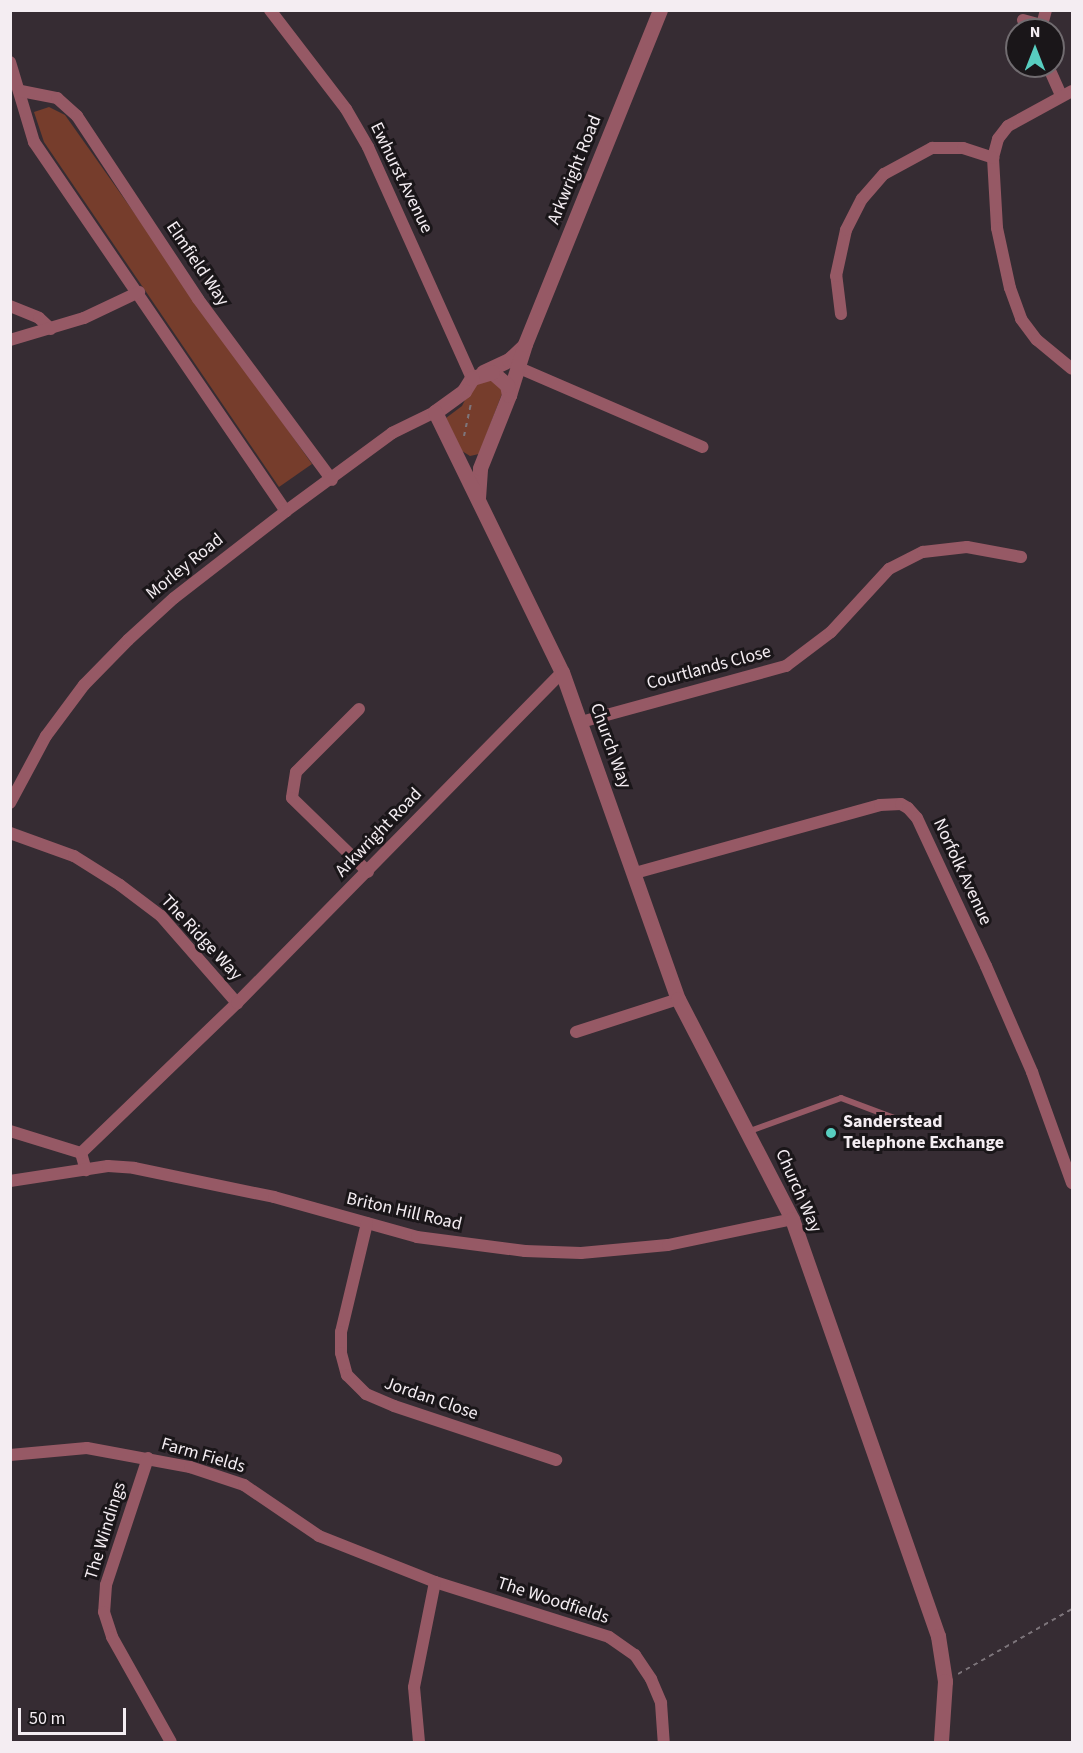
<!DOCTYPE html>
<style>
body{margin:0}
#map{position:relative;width:1083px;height:1753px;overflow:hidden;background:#362c33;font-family:"Source Sans 3",sans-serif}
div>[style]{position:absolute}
.green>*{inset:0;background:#763d2c}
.path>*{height:2px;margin-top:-1px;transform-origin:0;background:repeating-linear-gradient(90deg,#7d757b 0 4.5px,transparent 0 9px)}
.service>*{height:6px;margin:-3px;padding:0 3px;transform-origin:3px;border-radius:3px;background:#965965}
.minor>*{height:12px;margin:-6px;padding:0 6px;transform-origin:6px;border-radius:6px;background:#965965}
.tertiary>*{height:15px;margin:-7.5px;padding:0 7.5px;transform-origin:7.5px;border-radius:7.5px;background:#965965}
.dots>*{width:16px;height:16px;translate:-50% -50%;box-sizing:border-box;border:3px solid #1a1619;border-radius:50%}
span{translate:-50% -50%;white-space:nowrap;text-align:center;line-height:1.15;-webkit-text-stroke:6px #1a1619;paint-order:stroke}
.street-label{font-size:18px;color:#f4edf2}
.poi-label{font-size:18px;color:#f4edf2;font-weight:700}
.left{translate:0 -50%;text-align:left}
.frame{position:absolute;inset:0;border:12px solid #f4edf2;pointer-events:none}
.north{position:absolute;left:1005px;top:18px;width:60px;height:60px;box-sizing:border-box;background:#1a1619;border:2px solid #716c70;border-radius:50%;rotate:0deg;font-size:16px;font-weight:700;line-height:24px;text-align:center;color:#f4edf2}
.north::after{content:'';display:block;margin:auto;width:21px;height:27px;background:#58cec0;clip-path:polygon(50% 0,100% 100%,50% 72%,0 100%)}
.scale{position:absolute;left:18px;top:1708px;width:108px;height:27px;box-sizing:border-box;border:3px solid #f4edf2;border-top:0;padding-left:8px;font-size:18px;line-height:21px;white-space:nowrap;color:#f4edf2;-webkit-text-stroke:4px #1a1619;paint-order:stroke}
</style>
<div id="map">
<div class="green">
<div style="clip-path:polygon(49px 107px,65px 115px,312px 464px,279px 487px,44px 142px,34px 112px)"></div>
<div style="clip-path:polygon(489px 376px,503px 391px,479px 454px,470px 456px,462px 451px,446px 418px,462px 406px,471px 388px)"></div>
</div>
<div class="path">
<div style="left:464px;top:436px;width:33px;rotate:-78deg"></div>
<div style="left:958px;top:1674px;width:131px;rotate:-29.7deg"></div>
</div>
<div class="service">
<div style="left:750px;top:1131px;width:97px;rotate:-19.9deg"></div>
<div style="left:841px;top:1098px;width:60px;rotate:20.6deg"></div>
</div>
<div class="minor">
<div style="left:270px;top:10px;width:125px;rotate:52.5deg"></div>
<div style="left:346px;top:109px;width:44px;rotate:59.9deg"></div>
<div style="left:368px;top:147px;width:253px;rotate:65.8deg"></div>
<div style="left:1023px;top:20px;width:20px;rotate:15deg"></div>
<div style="left:1042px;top:25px;width:5px;rotate:90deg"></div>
<div style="left:1042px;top:25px;width:16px;rotate:-75deg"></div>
<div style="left:10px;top:62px;width:84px;rotate:73.3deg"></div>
<div style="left:34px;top:142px;width:447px;rotate:55.7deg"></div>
<div style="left:1048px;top:66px;width:32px;rotate:66deg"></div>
<div style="left:21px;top:91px;width:37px;rotate:11deg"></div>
<div style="left:57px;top:98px;width:27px;rotate:42deg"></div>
<div style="left:77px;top:116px;width:219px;rotate:56.5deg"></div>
<div style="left:198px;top:299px;width:225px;rotate:53.5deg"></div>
<div style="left:1072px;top:91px;width:73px;rotate:151.3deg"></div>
<div style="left:1008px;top:126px;width:16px;rotate:128deg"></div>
<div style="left:998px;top:139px;width:20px;rotate:105deg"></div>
<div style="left:993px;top:158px;width:70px;rotate:86.7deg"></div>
<div style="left:997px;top:228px;width:61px;rotate:77.8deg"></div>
<div style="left:1010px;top:288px;width:33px;rotate:70deg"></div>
<div style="left:1021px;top:319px;width:26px;rotate:53deg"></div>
<div style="left:1037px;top:340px;width:45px;rotate:39.6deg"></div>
<div style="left:10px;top:306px;width:31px;rotate:22deg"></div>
<div style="left:39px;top:318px;width:16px;rotate:43deg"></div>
<div style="left:841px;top:314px;width:38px;rotate:-97deg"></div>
<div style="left:836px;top:276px;width:47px;rotate:-77.7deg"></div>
<div style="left:846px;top:230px;width:35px;rotate:-63deg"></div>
<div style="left:862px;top:199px;width:33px;rotate:-49deg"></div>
<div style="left:884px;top:174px;width:55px;rotate:-28.4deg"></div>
<div style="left:932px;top:148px;width:31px"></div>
<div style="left:963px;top:148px;width:32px;rotate:18deg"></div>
<div style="left:10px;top:340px;width:77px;rotate:-16.6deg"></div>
<div style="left:84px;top:318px;width:61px;rotate:-25.3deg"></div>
<div style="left:517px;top:367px;width:202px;rotate:23.3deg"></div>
<div style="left:359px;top:709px;width:89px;rotate:135deg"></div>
<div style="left:296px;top:772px;width:26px;rotate:99deg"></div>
<div style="left:292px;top:798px;width:106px;rotate:44.2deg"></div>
<div style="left:581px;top:722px;width:213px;rotate:-15.3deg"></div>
<div style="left:786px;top:666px;width:56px;rotate:-37.1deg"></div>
<div style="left:831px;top:632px;width:86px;rotate:-47.4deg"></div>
<div style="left:889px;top:569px;width:38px;rotate:-27deg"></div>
<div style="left:923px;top:552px;width:44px;rotate:-6.5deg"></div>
<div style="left:967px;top:547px;width:55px;rotate:10.5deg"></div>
<div style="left:10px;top:803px;width:76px;rotate:-61.8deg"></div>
<div style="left:46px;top:736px;width:64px;rotate:-53.3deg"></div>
<div style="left:84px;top:685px;width:63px;rotate:-45.6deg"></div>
<div style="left:128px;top:640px;width:62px;rotate:-42.4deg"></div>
<div style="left:174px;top:598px;width:142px;rotate:-37.8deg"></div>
<div style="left:286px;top:511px;width:132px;rotate:-36.3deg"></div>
<div style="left:392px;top:433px;width:48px;rotate:-26deg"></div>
<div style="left:10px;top:833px;width:68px;rotate:19.8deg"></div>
<div style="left:74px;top:856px;width:54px;rotate:32.2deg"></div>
<div style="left:120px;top:885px;width:51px;rotate:37.1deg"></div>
<div style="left:161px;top:916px;width:116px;rotate:48.9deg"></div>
<div style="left:635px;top:873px;width:254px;rotate:-15.5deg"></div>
<div style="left:880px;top:805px;width:21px;rotate:-3deg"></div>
<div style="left:901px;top:804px;width:8px;rotate:30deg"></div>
<div style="left:908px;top:808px;width:13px;rotate:48deg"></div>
<div style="left:917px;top:818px;width:163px;rotate:65deg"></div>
<div style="left:986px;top:966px;width:116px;rotate:66.5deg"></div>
<div style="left:1032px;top:1072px;width:118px;rotate:70.2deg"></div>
<div style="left:576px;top:1032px;width:107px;rotate:-17.9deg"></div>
<div style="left:10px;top:1131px;width:74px;rotate:17.2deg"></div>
<div style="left:81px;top:1153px;width:18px;rotate:74deg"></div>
<div style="left:81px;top:1153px;width:216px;rotate:-43.9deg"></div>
<div style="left:237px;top:1003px;width:464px;rotate:-45.5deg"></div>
<div style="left:10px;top:1181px;width:99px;rotate:-8.7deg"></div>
<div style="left:108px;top:1166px;width:26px;rotate:4deg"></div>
<div style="left:134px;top:1168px;width:143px;rotate:11.7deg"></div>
<div style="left:274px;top:1197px;width:148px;rotate:15.6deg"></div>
<div style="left:417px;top:1237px;width:109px;rotate:7.4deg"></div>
<div style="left:525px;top:1251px;width:56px;rotate:2deg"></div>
<div style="left:581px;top:1253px;width:87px;rotate:-5.3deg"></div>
<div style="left:668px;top:1245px;width:127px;rotate:-11.8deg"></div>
<div style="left:367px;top:1223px;width:112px;rotate:103.4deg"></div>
<div style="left:341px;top:1332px;width:21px;rotate:90deg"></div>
<div style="left:341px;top:1353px;width:23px;rotate:75deg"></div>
<div style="left:347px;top:1375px;width:27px;rotate:45deg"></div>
<div style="left:366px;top:1394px;width:30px;rotate:23deg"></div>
<div style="left:394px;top:1406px;width:171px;rotate:18.4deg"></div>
<div style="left:10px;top:1455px;width:77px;rotate:-5.2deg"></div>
<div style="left:87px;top:1448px;width:105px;rotate:10.5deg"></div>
<div style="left:190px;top:1467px;width:57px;rotate:18.4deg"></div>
<div style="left:244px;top:1485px;width:91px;rotate:34.2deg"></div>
<div style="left:319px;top:1536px;width:125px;rotate:21.6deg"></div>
<div style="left:435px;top:1582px;width:182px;rotate:17.5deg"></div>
<div style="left:609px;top:1637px;width:32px;rotate:35deg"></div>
<div style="left:635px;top:1655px;width:29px;rotate:56deg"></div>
<div style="left:651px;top:1679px;width:26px;rotate:67deg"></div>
<div style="left:661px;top:1703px;width:39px;rotate:86deg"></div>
<div style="left:148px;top:1458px;width:134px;rotate:108.3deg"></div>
<div style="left:106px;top:1585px;width:27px;rotate:94deg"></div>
<div style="left:104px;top:1612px;width:26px;rotate:72deg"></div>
<div style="left:112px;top:1637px;width:120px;rotate:60.7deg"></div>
<div style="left:419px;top:1742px;width:55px;rotate:-95.2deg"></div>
<div style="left:414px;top:1687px;width:107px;rotate:-78.7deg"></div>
</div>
<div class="tertiary">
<div style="left:483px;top:372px;width:29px;rotate:-25deg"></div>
<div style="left:509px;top:360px;width:19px;rotate:-43deg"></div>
<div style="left:509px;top:395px;width:53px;rotate:-72.6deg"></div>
<div style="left:525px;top:344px;width:360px;rotate:-68deg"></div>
<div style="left:478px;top:498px;width:30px;rotate:-86deg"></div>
<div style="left:480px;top:468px;width:79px;rotate:-68.3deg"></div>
<div style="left:509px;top:395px;width:10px;rotate:-101deg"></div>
<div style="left:507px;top:385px;width:20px;rotate:-139deg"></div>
<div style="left:492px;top:372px;width:21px;rotate:163deg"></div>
<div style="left:472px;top:378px;width:15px;rotate:122deg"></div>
<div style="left:464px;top:391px;width:36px;rotate:144deg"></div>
<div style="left:435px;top:412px;width:289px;rotate:64deg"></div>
<div style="left:562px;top:672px;width:347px;rotate:70.5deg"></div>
<div style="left:678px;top:999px;width:248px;rotate:62.6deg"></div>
<div style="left:792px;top:1219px;width:442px;rotate:70.7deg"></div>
<div style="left:938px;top:1636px;width:46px;rotate:81.2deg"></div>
<div style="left:945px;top:1681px;width:61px;rotate:93.8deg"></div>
</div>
<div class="dots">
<div style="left:831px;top:1133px;background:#58cec0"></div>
</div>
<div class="street-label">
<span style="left:575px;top:170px;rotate:-68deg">Arkwright Road</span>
<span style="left:401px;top:178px;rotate:64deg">Ewhurst Avenue</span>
<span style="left:197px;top:264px;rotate:56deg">Elmfield Way</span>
<span style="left:185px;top:567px;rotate:-39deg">Morley Road</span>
<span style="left:709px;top:668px;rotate:-15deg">Courtlands Close</span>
<span style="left:610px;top:746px;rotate:70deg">Church Way</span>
<span style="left:379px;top:833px;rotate:-46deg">Arkwright Road</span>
<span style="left:962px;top:872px;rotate:65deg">Norfolk Avenue</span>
<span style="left:201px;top:938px;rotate:47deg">The Ridge Way</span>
<span style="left:798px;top:1191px;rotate:66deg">Church Way</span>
<span style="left:404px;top:1212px;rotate:13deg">Briton Hill Road</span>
<span style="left:431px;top:1399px;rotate:19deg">Jordan Close</span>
<span style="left:203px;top:1456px;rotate:16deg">Farm Fields</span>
<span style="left:106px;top:1531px;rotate:-73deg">The Windings</span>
<span style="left:553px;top:1601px;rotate:18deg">The Woodfields</span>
</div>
<div class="poi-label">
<span class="left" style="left:843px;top:1133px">Sanderstead<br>Telephone Exchange</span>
</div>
<div class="frame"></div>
<div class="north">N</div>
<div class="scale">50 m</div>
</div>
